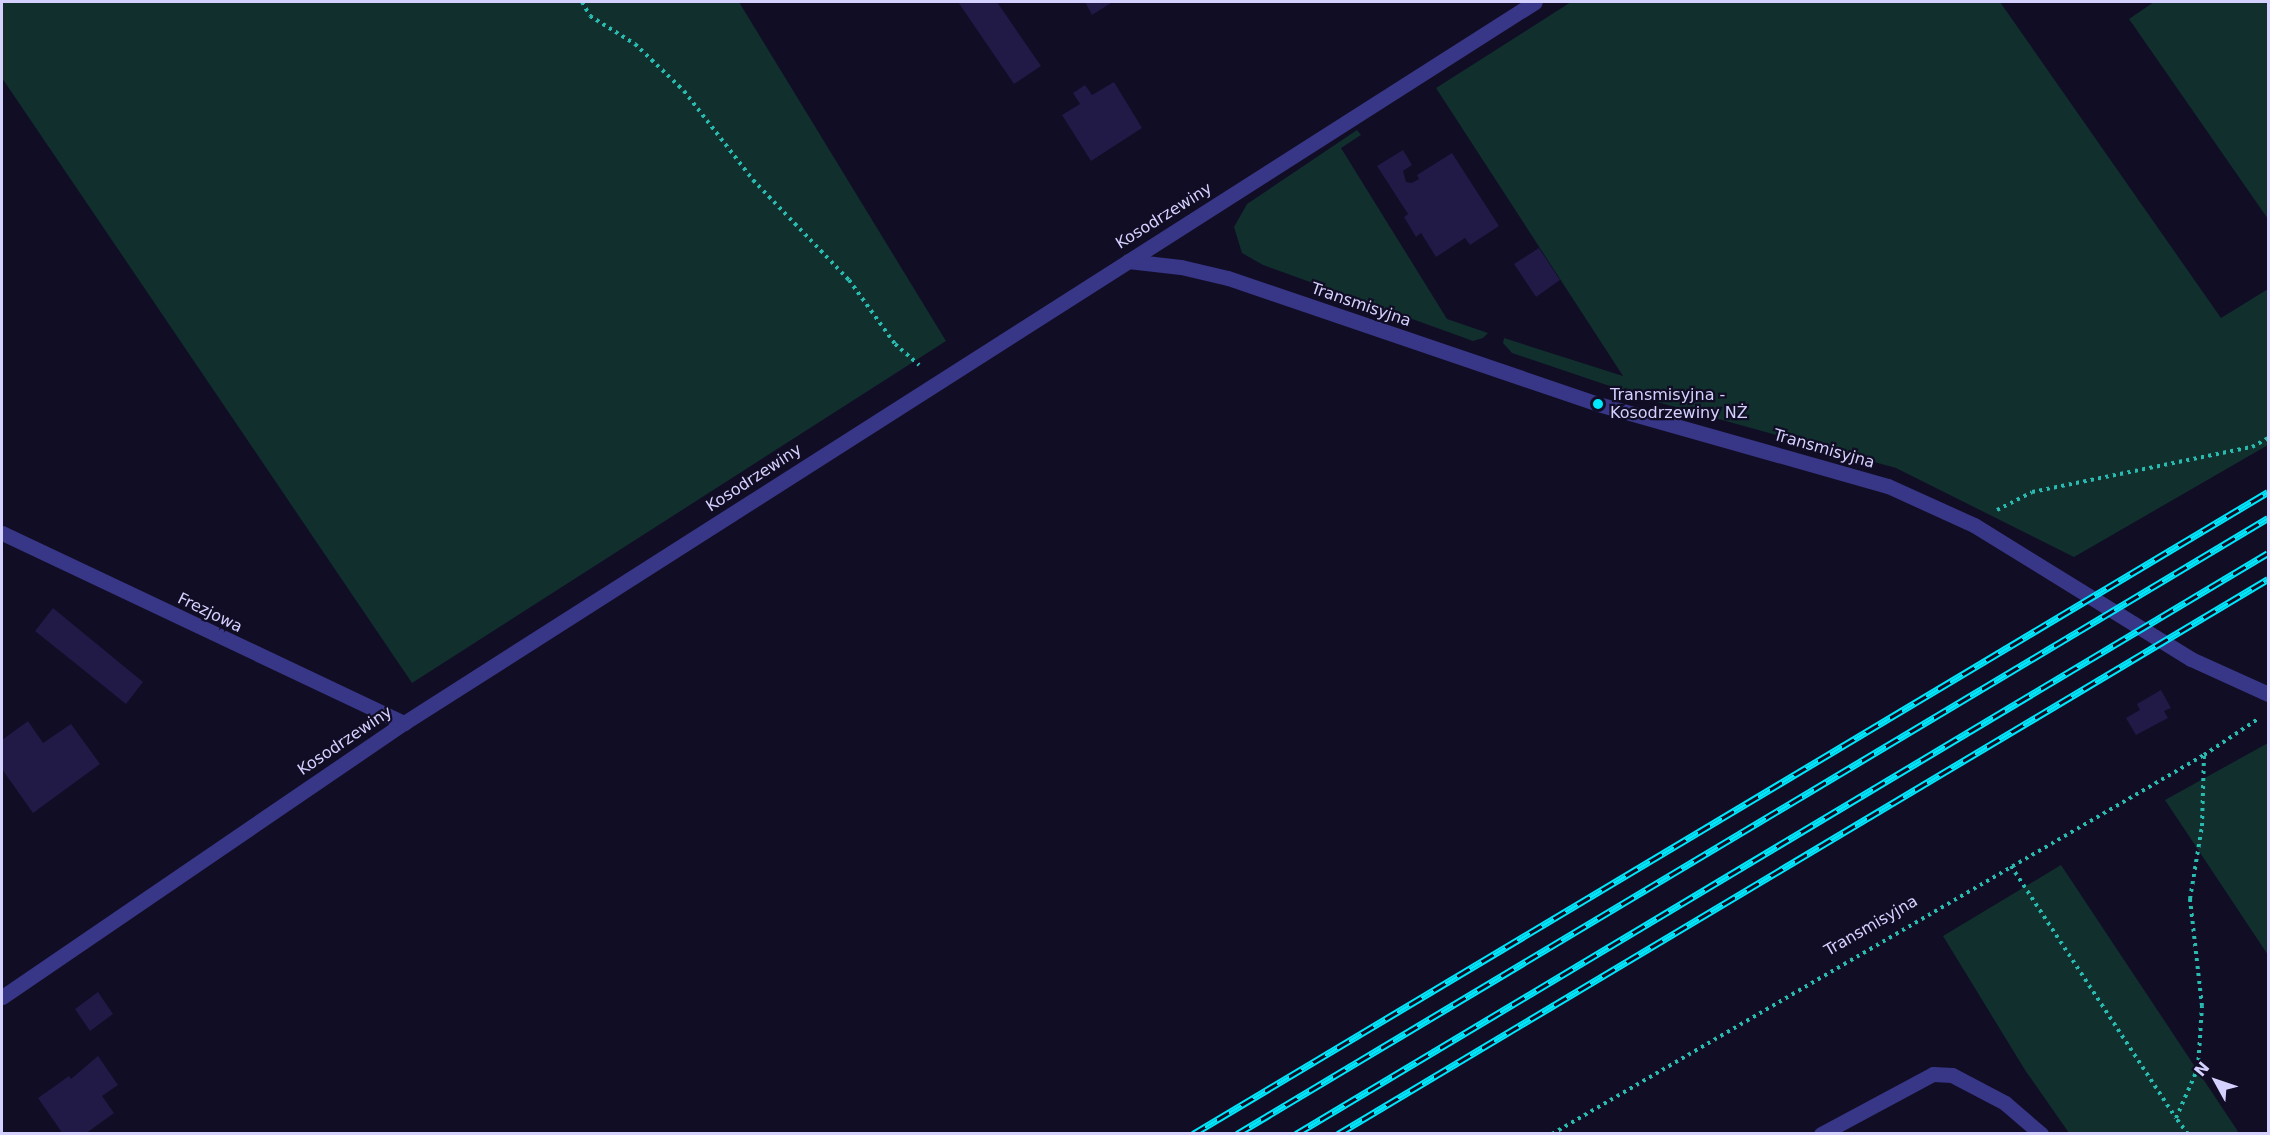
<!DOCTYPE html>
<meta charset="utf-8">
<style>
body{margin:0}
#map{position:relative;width:2270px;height:1135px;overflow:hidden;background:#110d25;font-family:"DejaVu Sans",sans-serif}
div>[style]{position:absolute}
.green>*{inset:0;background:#102f2d}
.building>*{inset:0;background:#211946}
.path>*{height:4px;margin-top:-2px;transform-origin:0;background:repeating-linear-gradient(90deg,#29bbaf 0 3px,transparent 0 7.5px)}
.minor>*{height:15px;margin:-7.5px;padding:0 7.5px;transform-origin:7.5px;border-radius:7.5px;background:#383686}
.rail>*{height:7px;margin-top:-3.5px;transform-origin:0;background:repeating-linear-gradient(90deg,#110d25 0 14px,#00e7fc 0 28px);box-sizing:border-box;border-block:2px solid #00e7fc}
.dots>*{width:16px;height:16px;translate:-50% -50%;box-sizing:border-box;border:3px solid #110d25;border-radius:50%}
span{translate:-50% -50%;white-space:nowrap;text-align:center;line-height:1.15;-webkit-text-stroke:4.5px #110d25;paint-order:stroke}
.street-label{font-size:16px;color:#d5d1ff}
.poi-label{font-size:16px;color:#d5d1ff}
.left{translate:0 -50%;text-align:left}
.frame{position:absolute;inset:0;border:3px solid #d5d1ff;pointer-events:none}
.north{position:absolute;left:2186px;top:1051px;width:60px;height:60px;-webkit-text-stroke:4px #110d25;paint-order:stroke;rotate:310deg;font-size:16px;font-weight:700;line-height:24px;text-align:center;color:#d5d1ff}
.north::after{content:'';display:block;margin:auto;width:21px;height:27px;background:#d5d1ff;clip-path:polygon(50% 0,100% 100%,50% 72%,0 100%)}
</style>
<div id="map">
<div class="green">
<div style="clip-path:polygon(2px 2px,739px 2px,946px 341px,412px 683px,2px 78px)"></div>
<div style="clip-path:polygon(1571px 2px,2000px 2px,2221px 318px,2268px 289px,2268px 445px,2074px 557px,1896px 468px,1657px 402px,1512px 353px,1503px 343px,1504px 338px,1623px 376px,1436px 88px)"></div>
<div style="clip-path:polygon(2154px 2px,2268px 2px,2268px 219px,2129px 19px)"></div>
<div style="clip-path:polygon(1357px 130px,1361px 135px,1341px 148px,1447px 319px,1488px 333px,1483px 338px,1473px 341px,1263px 265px,1242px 253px,1234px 227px,1247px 204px)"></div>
<div style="clip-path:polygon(2268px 743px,2268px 955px,2165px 800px)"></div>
<div style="clip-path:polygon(2061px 865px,2239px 1133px,2069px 1133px,2025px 1070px,1943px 936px)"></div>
</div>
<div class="building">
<div style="clip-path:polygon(958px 2px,997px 2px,1041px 66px,1014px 84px)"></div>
<div style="clip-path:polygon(1085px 2px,1109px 2px,1111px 3px,1092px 15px)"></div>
<div style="clip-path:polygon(1114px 82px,1142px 128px,1091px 161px,1062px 115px,1080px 104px,1073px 93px,1085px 85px,1092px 95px)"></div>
<div style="clip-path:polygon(1403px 150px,1412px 165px,1403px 171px,1406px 182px,1412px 183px,1419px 179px,1417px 175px,1452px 153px,1499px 226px,1470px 245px,1465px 238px,1436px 257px,1421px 233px,1416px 237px,1404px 217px,1408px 214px,1377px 166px)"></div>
<div style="clip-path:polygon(1539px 248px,1560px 280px,1536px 297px,1514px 264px)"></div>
<div style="clip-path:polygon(53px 608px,143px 682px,126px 704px,35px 631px)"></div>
<div style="clip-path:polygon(2161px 690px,2171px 708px,2164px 711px,2168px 718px,2136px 735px,2126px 718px,2140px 710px,2137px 704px)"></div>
<div style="clip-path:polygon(28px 721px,43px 743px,71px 724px,100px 764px,33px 813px,2px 769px,2px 740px)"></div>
<div style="clip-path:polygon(98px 992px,113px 1014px,90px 1031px,75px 1009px)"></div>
<div style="clip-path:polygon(98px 1056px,118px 1085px,102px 1096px,114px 1113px,85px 1134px,63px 1134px,38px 1098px,69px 1076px,71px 1079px)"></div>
</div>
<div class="path">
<div style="left:582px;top:2px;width:16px;rotate:60deg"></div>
<div style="left:590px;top:16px;width:53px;rotate:31.9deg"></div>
<div style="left:635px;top:44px;width:68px;rotate:43.8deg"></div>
<div style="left:684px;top:91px;width:113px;rotate:52.2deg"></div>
<div style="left:753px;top:180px;width:139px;rotate:46.2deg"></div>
<div style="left:849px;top:280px;width:79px;rotate:54.3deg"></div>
<div style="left:895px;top:344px;width:32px;rotate:41deg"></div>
<div style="left:1997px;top:510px;width:39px;rotate:-27deg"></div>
<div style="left:2032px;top:492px;width:225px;rotate:-11.6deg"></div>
<div style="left:2252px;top:447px;width:18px;rotate:-29deg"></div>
<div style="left:2011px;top:866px;width:301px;rotate:56.8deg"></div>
<div style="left:1552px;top:1134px;width:754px;rotate:-30.17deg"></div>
<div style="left:2204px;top:755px;width:65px;rotate:-33.7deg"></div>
<div style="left:2188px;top:1134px;width:20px;rotate:-127deg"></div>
<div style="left:2176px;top:1118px;width:55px;rotate:-66.3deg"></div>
<div style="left:2198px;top:1068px;width:62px;rotate:-86.3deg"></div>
<div style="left:2202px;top:1006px;width:108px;rotate:-96.4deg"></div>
<div style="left:2190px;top:899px;width:74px;rotate:-80.7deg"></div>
<div style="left:2202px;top:826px;width:71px;rotate:-88.4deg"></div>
</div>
<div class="minor">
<div style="left:1128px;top:261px;width:53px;rotate:6.5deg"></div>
<div style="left:1181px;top:267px;width:48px;rotate:13.2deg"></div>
<div style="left:1228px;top:278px;width:391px;rotate:18.8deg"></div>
<div style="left:1598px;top:404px;width:301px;rotate:15.8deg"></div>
<div style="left:1888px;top:486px;width:94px;rotate:24.4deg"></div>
<div style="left:1974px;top:525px;width:255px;rotate:31.7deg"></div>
<div style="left:2191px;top:659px;width:85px;rotate:24.4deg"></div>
<div style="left:2px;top:533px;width:445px;rotate:25.3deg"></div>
<div style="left:2px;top:997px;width:486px;rotate:-34.3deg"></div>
<div style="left:404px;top:723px;width:1341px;rotate:-32.52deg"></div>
<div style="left:1821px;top:1134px;width:127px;rotate:-28.2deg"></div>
<div style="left:1933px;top:1074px;width:19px;rotate:3deg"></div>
<div style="left:1952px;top:1075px;width:60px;rotate:27.8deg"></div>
<div style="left:2005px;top:1103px;width:48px;rotate:40.7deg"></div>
</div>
<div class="rail">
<div style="left:1193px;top:1134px;width:1252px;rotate:-30.85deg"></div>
<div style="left:1237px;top:1134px;width:1201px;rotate:-30.86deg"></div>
<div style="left:1296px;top:1134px;width:1132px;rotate:-30.87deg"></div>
<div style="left:1338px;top:1134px;width:1083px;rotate:-30.83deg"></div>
</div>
<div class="dots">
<div style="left:1598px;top:404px;background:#00e7fc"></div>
</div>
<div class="street-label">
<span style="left:1164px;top:216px;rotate:-32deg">Kosodrzewiny</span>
<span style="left:1361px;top:305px;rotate:19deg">Transmisyjna</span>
<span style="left:1824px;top:449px;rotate:16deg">Transmisyjna</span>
<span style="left:754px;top:478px;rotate:-33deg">Kosodrzewiny</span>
<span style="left:210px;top:613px;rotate:26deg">Frezjowa</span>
<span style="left:345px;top:741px;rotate:-34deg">Kosodrzewiny</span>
<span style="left:1871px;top:926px;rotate:-30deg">Transmisyjna</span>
</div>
<div class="poi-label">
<span class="left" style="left:1610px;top:404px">Transmisyjna -<br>Kosodrzewiny NŻ</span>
</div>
<div class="frame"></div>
<div class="north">N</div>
</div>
